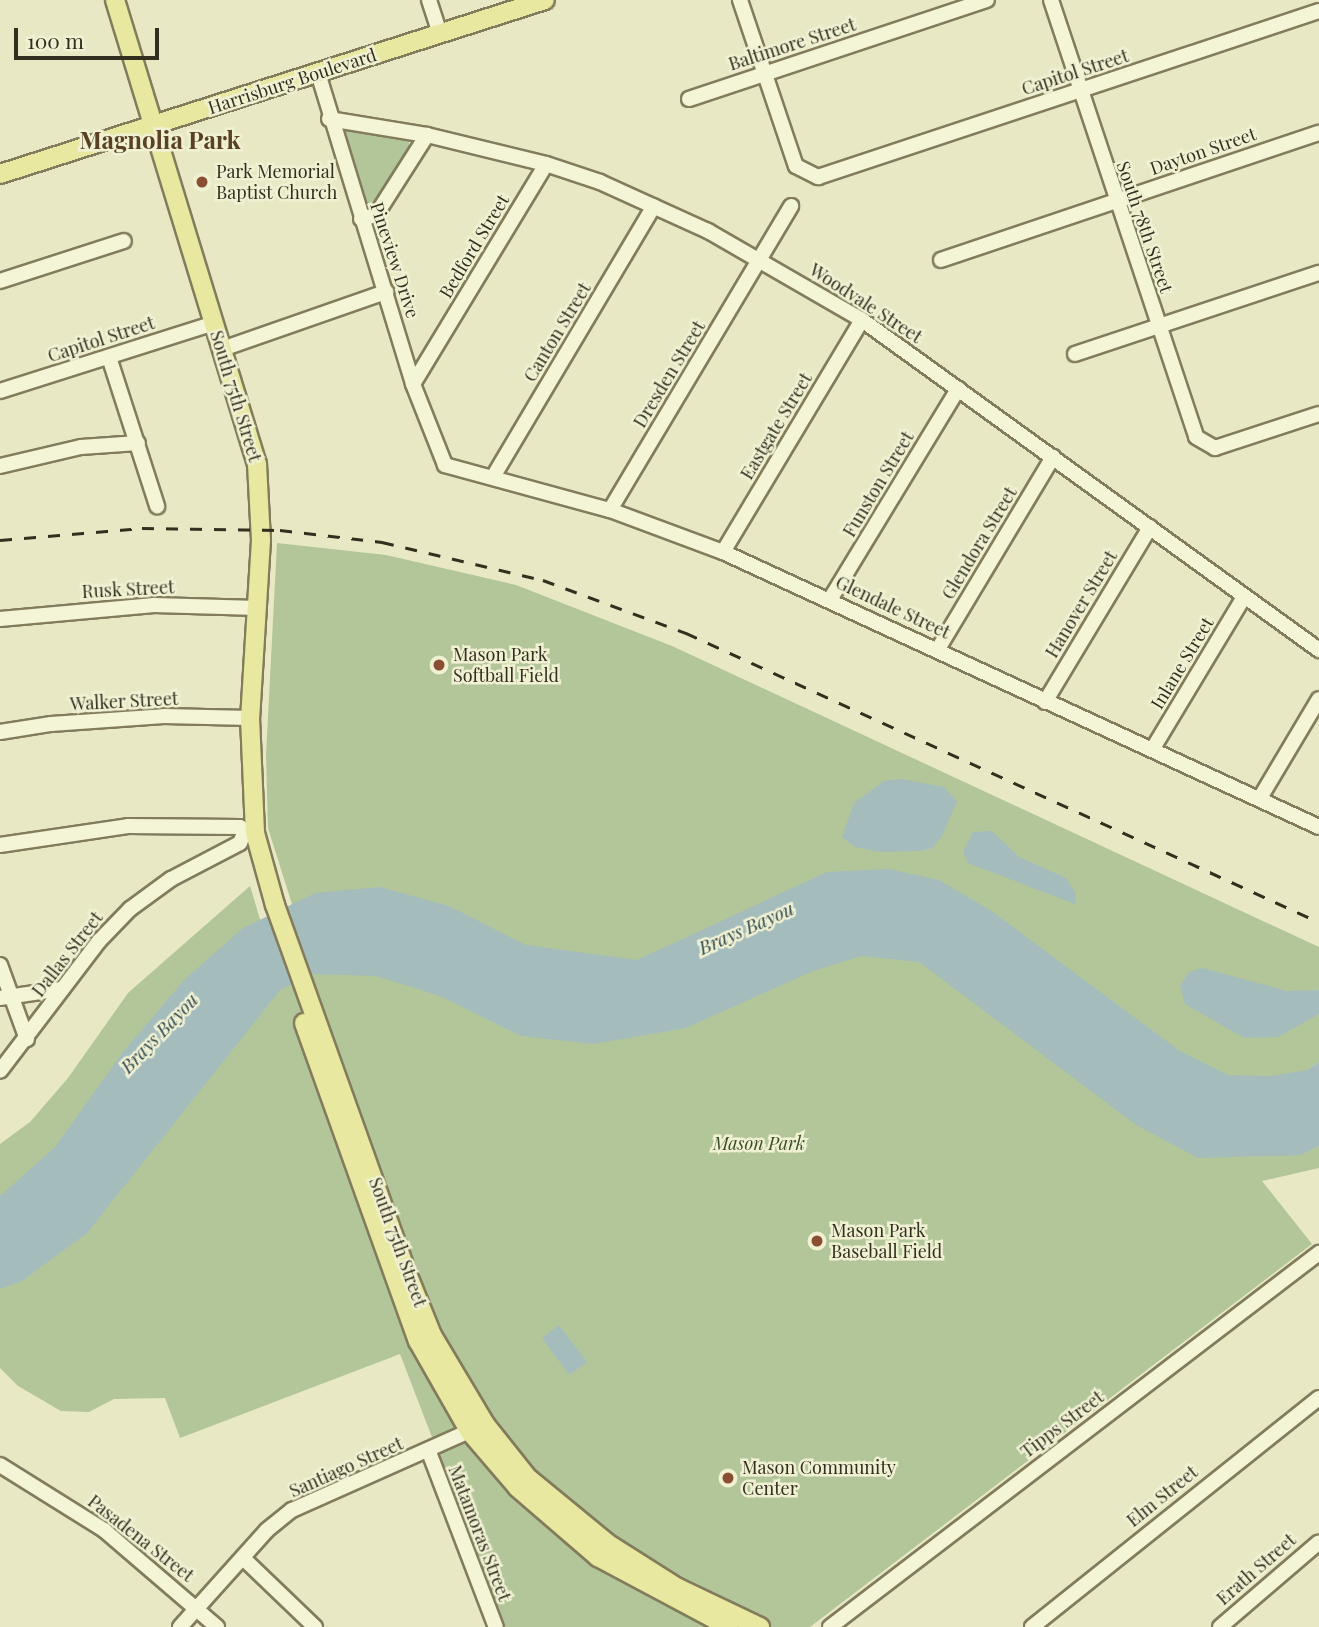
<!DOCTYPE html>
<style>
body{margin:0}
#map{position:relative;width:1319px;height:1627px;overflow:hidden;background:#e8e9c4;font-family:"Playfair Display",serif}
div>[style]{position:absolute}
.green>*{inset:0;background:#b2c699}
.water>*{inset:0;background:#a5bcbd}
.roads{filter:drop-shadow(2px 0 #827c5c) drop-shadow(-2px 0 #827c5c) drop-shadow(0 2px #827c5c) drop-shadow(0 -2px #827c5c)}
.minor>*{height:14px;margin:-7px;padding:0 7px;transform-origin:7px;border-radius:7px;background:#f4f5d6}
.major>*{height:18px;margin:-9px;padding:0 9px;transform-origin:9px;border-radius:9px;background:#e8e8a0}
.rail>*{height:2.5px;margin-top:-1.25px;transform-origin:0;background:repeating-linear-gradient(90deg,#332f1f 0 12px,transparent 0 24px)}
.dots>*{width:19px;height:19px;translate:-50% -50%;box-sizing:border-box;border:4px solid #f0f1d3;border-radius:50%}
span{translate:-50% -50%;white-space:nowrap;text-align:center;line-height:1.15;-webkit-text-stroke:5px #f0f1d3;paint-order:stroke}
.street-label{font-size:18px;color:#332f1f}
.poi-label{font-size:18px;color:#332f1f}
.left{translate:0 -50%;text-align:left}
.park-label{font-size:18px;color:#384d28;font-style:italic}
.water-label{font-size:19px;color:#304951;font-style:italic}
.district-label{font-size:24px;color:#5b4123;font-weight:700}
.scale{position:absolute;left:14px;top:28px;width:145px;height:32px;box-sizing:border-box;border:4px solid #332f1f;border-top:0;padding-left:9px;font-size:21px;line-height:24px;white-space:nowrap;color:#332f1f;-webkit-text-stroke:5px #f0f1d3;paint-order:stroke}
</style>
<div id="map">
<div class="green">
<div style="clip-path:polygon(347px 128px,406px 137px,409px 142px,409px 149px,374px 203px,364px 203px,343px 133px)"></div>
<div style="clip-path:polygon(277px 543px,386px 555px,516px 585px,672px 646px,1319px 947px,1319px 1062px,1307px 1070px,1300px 1155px,1319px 1146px,1319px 1168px,1262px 1181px,1312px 1244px,810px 1627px,505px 1627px,400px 1354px,180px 1438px,165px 1398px,114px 1399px,89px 1412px,61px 1411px,18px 1386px,0 1368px,0 1144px,30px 1122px,68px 1078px,128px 993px,250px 886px,260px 919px,314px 974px,268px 828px,266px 755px)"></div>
</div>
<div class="water">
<div style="clip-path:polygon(901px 779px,944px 787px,957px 801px,942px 836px,932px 848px,920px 851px,879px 852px,855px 847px,842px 837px,854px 803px,884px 781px)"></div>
<div style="clip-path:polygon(992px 831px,1019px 857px,1066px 878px,1076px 894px,1075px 904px,968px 863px,963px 851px,973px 832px)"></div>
<div style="clip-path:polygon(889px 869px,939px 880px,990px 910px,1180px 1051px,1228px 1075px,1272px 1076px,1307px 1070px,1319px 1062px,1319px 1146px,1301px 1155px,1198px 1158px,1136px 1125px,919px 962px,862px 956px,813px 971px,686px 1028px,593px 1044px,521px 1036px,440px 996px,376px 976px,314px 974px,280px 990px,87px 1233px,22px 1281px,0 1289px,0 1196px,55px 1147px,123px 1052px,184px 980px,243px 928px,315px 893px,380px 887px,449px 906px,526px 945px,637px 960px,827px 872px)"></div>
<div style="clip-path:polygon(1203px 968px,1287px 991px,1319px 990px,1319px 1014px,1278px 1037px,1244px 1038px,1185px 1004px,1180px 986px,1189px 972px)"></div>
<div style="clip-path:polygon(559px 1325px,587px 1362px,569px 1375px,542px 1338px)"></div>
</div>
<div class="roads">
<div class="minor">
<div style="left:429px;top:0;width:36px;rotate:72deg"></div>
<div style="left:740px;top:0;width:175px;rotate:71.4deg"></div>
<div style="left:796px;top:166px;width:25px;rotate:27deg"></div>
<div style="left:818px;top:177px;width:528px;rotate:-18.33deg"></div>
<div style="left:1051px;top:0;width:460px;rotate:71.6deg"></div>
<div style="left:1196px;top:437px;width:22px;rotate:30deg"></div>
<div style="left:1215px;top:448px;width:109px;rotate:-18.1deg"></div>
<div style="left:318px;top:73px;width:325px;rotate:73deg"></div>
<div style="left:413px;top:384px;width:87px;rotate:68.4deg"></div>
<div style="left:445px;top:465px;width:171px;rotate:15.3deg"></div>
<div style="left:610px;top:510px;width:121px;rotate:20.4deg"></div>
<div style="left:723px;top:552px;width:656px;rotate:24.77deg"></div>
<div style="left:689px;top:99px;width:314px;rotate:-18.4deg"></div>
<div style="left:329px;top:119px;width:99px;rotate:9.3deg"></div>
<div style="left:427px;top:135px;width:122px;rotate:13.7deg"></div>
<div style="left:546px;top:164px;width:57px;rotate:18.4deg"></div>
<div style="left:600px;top:182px;width:119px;rotate:24.4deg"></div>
<div style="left:708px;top:231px;width:178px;rotate:30deg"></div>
<div style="left:862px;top:320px;width:564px;rotate:35.83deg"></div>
<div style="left:361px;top:219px;width:16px;rotate:-15deg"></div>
<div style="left:376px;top:215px;width:95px;rotate:-57.5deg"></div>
<div style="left:941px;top:260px;width:399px;rotate:-18.6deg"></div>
<div style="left:0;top:281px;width:130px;rotate:-17.9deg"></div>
<div style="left:222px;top:349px;width:174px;rotate:-19.2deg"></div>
<div style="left:1075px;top:354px;width:257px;rotate:-18.4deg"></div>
<div style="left:109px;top:357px;width:157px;rotate:72.1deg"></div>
<div style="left:413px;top:384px;width:257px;rotate:-58.8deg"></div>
<div style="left:0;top:391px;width:225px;rotate:-17.6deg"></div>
<div style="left:0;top:466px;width:83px;rotate:-13.2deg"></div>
<div style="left:81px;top:447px;width:57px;rotate:-4deg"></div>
<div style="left:493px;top:477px;width:315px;rotate:-59.3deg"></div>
<div style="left:610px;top:510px;width:354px;rotate:-59.2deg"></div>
<div style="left:723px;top:552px;width:270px;rotate:-59.1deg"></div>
<div style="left:831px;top:598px;width:245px;rotate:-58.7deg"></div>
<div style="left:0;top:619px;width:155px;rotate:-5.2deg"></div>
<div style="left:154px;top:605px;width:104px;rotate:1.7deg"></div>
<div style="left:938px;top:649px;width:224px;rotate:-59.1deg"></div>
<div style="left:1045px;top:702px;width:204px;rotate:-59deg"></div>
<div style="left:0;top:732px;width:52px;rotate:-8.9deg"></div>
<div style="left:51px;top:724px;width:113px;rotate:-4deg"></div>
<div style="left:164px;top:716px;width:86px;rotate:1.3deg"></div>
<div style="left:1152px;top:750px;width:179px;rotate:-59deg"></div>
<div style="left:1260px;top:798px;width:115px;rotate:-59.2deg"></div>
<div style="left:0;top:845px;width:129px;rotate:-8.4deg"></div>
<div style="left:128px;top:826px;width:112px;rotate:0.5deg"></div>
<div style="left:240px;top:827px;width:6px;rotate:39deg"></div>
<div style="left:245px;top:831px;width:13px;rotate:113deg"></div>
<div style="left:240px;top:843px;width:78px;rotate:152.4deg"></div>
<div style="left:171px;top:879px;width:51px;rotate:143.8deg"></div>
<div style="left:130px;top:909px;width:45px;rotate:134.1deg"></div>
<div style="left:99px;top:941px;width:163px;rotate:127.3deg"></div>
<div style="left:0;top:965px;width:79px;rotate:70deg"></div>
<div style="left:0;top:998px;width:63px;rotate:-8.3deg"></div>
<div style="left:429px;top:1452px;width:187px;rotate:69.1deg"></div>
<div style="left:0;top:1465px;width:123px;rotate:32deg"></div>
<div style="left:104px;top:1530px;width:149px;rotate:40.6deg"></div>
<div style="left:243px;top:1558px;width:100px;rotate:43.8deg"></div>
<div style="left:180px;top:1627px;width:130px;rotate:-48.1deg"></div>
<div style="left:267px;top:1530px;width:32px;rotate:-39deg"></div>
<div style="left:292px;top:1510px;width:204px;rotate:-24deg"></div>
<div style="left:830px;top:1627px;width:616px;rotate:-37.41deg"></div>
<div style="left:1032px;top:1627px;width:367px;rotate:-38.6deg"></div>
<div style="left:1220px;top:1627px;width:130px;rotate:-40.6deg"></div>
</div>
<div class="major">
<div style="left:115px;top:0;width:485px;rotate:73deg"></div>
<div style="left:257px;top:464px;width:76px;rotate:87deg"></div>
<div style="left:261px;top:540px;width:178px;rotate:93.5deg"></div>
<div style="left:250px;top:718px;width:115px;rotate:87.5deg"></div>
<div style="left:255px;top:833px;width:75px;rotate:74.5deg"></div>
<div style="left:275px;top:905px;width:383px;rotate:70.3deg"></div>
<div style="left:404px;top:1266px;width:74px;rotate:67.9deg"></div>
<div style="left:432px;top:1335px;width:104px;rotate:59.2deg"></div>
<div style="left:485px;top:1424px;width:69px;rotate:51.5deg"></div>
<div style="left:528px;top:1478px;width:102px;rotate:39.4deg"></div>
<div style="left:607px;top:1543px;width:84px;rotate:32.4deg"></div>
<div style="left:678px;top:1588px;width:91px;rotate:25.4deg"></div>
<div style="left:0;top:174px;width:572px;rotate:-17.71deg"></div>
<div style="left:304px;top:1023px;width:338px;rotate:70.3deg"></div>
<div style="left:418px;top:1341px;width:105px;rotate:60.3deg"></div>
<div style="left:470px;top:1432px;width:74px;rotate:49.4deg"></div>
<div style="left:518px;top:1488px;width:106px;rotate:40.8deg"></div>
<div style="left:598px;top:1557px;width:149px;rotate:28.1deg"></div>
</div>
</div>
<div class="rail">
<div style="left:0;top:540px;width:143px;rotate:-4.8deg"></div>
<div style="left:142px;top:528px;width:138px;rotate:0.8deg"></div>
<div style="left:280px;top:530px;width:103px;rotate:6.7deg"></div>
<div style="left:382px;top:542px;width:165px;rotate:13.3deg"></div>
<div style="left:543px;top:580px;width:153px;rotate:20.3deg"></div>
<div style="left:686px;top:633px;width:696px;rotate:24.54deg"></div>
</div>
<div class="dots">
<div style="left:202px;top:182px;background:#8a4e33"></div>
<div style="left:439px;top:665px;background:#8a4e33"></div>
<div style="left:817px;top:1241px;background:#8a4e33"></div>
<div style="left:728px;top:1478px;background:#8a4e33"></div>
</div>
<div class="street-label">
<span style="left:792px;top:44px;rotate:-18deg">Baltimore Street</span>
<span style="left:1075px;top:72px;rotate:-18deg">Capitol Street</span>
<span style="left:292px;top:81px;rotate:-18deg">Harrisburg Boulevard</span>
<span style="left:1203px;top:151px;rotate:-19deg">Dayton Street</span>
<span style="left:1145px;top:227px;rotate:71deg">South 78th Street</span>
<span style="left:474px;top:246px;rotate:-59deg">Bedford Street</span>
<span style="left:395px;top:260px;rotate:72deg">Pineview Drive</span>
<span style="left:866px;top:303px;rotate:33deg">Woodvale Street</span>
<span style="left:557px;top:332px;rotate:-59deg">Canton Street</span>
<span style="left:101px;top:339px;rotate:-18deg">Capitol Street</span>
<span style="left:669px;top:374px;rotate:-59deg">Dresden Street</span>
<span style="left:236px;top:396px;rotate:73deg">South 75th Street</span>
<span style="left:776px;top:426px;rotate:-59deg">Eastgate Street</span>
<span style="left:878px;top:484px;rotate:-59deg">Funston Street</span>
<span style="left:979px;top:543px;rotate:-59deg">Glendora Street</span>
<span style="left:128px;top:589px;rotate:-3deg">Rusk Street</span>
<span style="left:1081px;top:604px;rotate:-59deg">Hanover Street</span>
<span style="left:893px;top:607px;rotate:25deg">Glendale Street</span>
<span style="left:1182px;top:663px;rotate:-59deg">Inlane Street</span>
<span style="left:124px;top:701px;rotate:-3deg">Walker Street</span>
<span style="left:67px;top:954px;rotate:-52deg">Dallas Street</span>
<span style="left:398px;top:1242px;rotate:70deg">South 75th Street</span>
<span style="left:1062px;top:1424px;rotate:-37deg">Tipps Street</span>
<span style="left:346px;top:1467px;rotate:-24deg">Santiago Street</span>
<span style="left:1162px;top:1496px;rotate:-39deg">Elm Street</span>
<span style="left:480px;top:1533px;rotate:69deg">Matamoras Street</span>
<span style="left:141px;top:1538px;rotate:38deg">Pasadena Street</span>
<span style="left:1256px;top:1569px;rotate:-41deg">Erath Street</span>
</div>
<div class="poi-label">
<span class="left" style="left:216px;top:182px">Park Memorial<br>Baptist Church</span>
<span class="left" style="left:453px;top:665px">Mason Park<br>Softball Field</span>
<span class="left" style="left:831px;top:1241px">Mason Park<br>Baseball Field</span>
<span class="left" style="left:742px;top:1478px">Mason Community<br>Center</span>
</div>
<div class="park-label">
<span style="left:759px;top:1143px">Mason Park</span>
</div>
<div class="water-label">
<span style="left:746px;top:928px;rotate:-24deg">Brays Bayou</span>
<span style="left:159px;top:1033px;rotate:-46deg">Brays Bayou</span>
</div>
<div class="district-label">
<span style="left:160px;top:140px">Magnolia Park</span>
</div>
<div class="scale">100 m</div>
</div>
